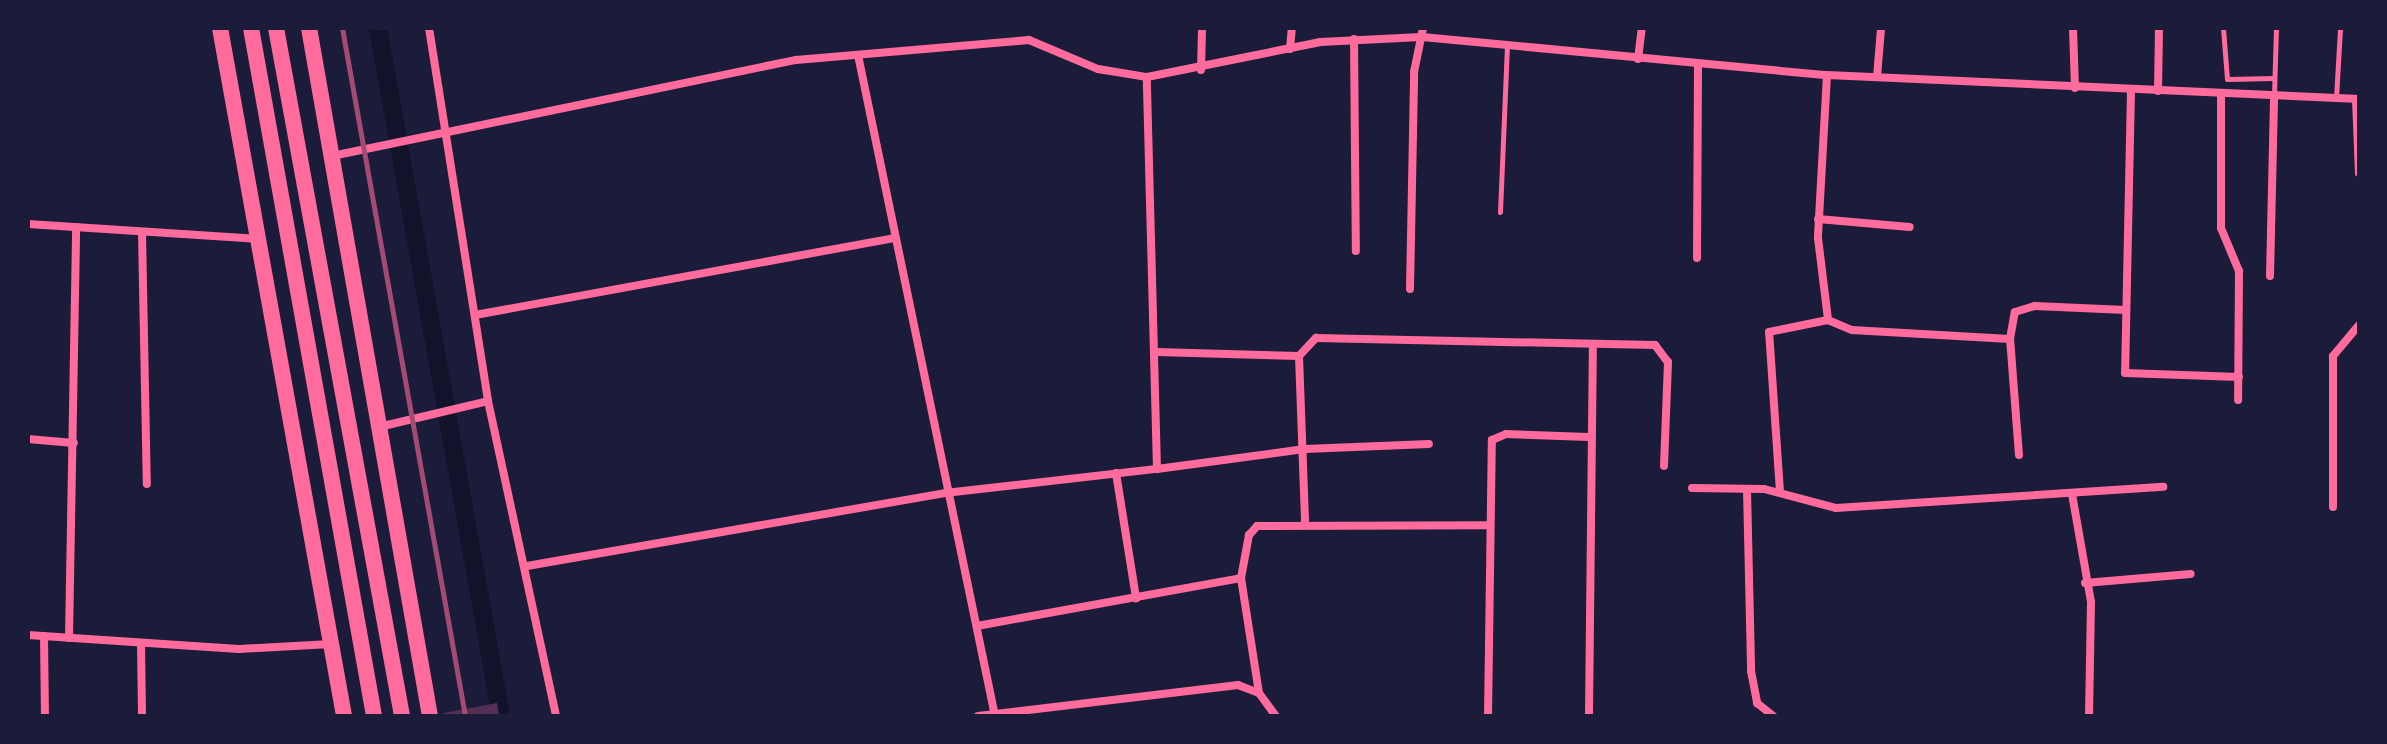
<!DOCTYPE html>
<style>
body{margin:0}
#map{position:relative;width:2387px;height:744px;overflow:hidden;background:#1b1b3a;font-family:"Crimson Pro",serif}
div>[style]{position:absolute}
.canal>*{height:18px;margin:-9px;padding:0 9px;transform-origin:9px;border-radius:9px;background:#12122b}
.building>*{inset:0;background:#542f53}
.service>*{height:5px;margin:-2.5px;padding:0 2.5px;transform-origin:2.5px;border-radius:2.5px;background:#ff6b9d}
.minor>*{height:8px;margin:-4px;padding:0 4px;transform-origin:4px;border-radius:4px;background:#ff6b9d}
.trunk>*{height:16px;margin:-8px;padding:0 8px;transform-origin:8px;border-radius:8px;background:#ff6b9d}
.rail>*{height:5px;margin:-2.5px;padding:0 2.5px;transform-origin:2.5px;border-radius:2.5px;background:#a44b75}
span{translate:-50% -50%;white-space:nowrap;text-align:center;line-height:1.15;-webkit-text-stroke:8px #1b1b3a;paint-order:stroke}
.frame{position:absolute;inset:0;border:30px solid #1b1b3a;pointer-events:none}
</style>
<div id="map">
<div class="canal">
<div style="left:378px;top:28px;width:699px;rotate:79.86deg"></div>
</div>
<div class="building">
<div style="clip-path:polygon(497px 703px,499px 716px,444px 716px,444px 713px)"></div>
</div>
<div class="service">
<div style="left:2223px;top:28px;width:51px;rotate:85.5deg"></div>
<div style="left:2227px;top:79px;width:47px;rotate:-1.2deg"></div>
<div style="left:2274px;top:95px;width:67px;rotate:-88.3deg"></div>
<div style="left:2336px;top:98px;width:70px;rotate:-86.7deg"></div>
<div style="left:1500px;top:212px;width:166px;rotate:-87.6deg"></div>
</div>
<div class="minor">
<div style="left:429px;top:28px;width:378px;rotate:81deg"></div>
<div style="left:488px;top:401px;width:322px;rotate:77.8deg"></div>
<div style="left:2073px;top:28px;width:60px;rotate:88.1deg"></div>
<div style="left:1354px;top:39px;width:212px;rotate:89.5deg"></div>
<div style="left:1290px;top:49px;width:21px;rotate:-85deg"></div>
<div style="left:858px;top:55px;width:675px;rotate:78.29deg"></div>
<div style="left:1638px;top:59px;width:31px;rotate:-83deg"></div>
<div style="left:1201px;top:70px;width:42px;rotate:-88.6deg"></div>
<div style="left:1827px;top:75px;width:163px;rotate:93.2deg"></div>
<div style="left:1818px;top:238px;width:83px;rotate:83deg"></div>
<div style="left:1828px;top:320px;width:26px;rotate:23deg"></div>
<div style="left:1852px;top:330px;width:158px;rotate:3.3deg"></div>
<div style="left:1877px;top:77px;width:49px;rotate:-85.3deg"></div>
<div style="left:2131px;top:90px;width:283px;rotate:91.2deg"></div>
<div style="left:2125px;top:373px;width:114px;rotate:2deg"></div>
<div style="left:2158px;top:91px;width:63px;rotate:-89.1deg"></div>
<div style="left:2221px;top:93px;width:135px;rotate:90deg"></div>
<div style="left:2221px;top:228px;width:47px;rotate:67.3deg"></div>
<div style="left:2239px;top:271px;width:129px;rotate:90.4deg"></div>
<div style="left:2356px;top:99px;width:74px;rotate:87.7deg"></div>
<div style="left:332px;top:156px;width:474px;rotate:-11.7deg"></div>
<div style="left:796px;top:60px;width:234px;rotate:-4.9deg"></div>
<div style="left:1029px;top:40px;width:75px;rotate:22.8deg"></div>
<div style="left:1098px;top:69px;width:50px;rotate:9.3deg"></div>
<div style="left:1147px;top:77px;width:177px;rotate:-11.4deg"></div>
<div style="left:1320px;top:42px;width:102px;rotate:-2.8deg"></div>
<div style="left:1422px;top:37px;width:407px;rotate:5.4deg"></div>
<div style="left:1827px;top:75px;width:533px;rotate:2.58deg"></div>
<div style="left:1818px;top:219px;width:92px;rotate:5deg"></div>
<div style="left:28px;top:224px;width:230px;rotate:3.7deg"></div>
<div style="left:142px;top:233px;width:251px;rotate:88.9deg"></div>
<div style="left:1697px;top:258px;width:193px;rotate:-89.7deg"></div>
<div style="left:2270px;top:276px;width:181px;rotate:-88.7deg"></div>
<div style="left:1410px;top:289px;width:217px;rotate:-88.9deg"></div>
<div style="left:1414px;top:72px;width:45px;rotate:-78.4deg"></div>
<div style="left:475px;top:315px;width:426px;rotate:-10.4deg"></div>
<div style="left:1156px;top:352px;width:143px;rotate:1.6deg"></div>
<div style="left:1299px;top:356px;width:166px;rotate:87.9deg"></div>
<div style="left:1299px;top:356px;width:25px;rotate:-47deg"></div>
<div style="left:1316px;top:338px;width:339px;rotate:1.2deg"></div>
<div style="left:1655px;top:345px;width:21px;rotate:53deg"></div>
<div style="left:1668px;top:362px;width:104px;rotate:92.2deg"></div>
<div style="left:379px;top:427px;width:112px;rotate:-13.4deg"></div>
<div style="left:28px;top:439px;width:46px;rotate:5deg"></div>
<div style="left:2019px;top:455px;width:116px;rotate:-94.4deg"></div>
<div style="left:2010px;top:339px;width:27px;rotate:-80deg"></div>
<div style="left:2015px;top:312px;width:21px;rotate:-17deg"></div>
<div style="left:2035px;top:306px;width:91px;rotate:2.5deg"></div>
<div style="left:1157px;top:469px;width:149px;rotate:-7.7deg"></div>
<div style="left:1305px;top:449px;width:124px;rotate:-2.3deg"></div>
<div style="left:1116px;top:473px;width:127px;rotate:80.9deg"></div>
<div style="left:1692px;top:488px;width:72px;rotate:0.8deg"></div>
<div style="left:1764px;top:489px;width:74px;rotate:14.8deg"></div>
<div style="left:1836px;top:508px;width:328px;rotate:-3.7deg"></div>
<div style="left:1747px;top:489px;width:182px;rotate:88.7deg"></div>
<div style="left:1751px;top:671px;width:33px;rotate:79deg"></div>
<div style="left:1757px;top:703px;width:21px;rotate:39deg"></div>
<div style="left:1780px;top:492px;width:160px;rotate:-93.9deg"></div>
<div style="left:1769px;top:332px;width:60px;rotate:-11.5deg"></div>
<div style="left:2072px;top:494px;width:110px;rotate:80deg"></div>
<div style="left:2091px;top:602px;width:114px;rotate:91deg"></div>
<div style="left:2333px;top:507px;width:151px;rotate:-90deg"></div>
<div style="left:2333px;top:356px;width:40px;rotate:-50deg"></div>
<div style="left:527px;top:566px;width:424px;rotate:-9.9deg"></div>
<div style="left:945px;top:493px;width:213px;rotate:-6.5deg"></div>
<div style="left:1157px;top:469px;width:392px;rotate:-91.5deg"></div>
<div style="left:2085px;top:583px;width:106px;rotate:-4.9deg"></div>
<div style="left:977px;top:626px;width:268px;rotate:-10.3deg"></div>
<div style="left:28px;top:635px;width:211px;rotate:3.8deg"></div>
<div style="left:239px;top:649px;width:92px;rotate:-3.1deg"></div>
<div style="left:44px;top:636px;width:80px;rotate:89.3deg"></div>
<div style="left:69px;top:638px;width:411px;rotate:-89deg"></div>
<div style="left:141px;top:643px;width:73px;rotate:89.2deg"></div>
<div style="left:1259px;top:693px;width:116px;rotate:-98.9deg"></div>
<div style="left:1241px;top:578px;width:44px;rotate:-79.5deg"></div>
<div style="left:1249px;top:535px;width:12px;rotate:-48deg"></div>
<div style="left:1257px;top:526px;width:230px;rotate:-0.2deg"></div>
<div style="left:978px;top:716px;width:262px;rotate:-6.8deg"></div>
<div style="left:1238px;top:685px;width:22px;rotate:21deg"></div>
<div style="left:1259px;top:693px;width:29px;rotate:54deg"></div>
<div style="left:1488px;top:716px;width:276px;rotate:-89.2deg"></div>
<div style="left:1492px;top:440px;width:15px;rotate:-23deg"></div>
<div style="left:1506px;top:434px;width:83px;rotate:2.1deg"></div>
<div style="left:1589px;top:716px;width:371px;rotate:-89.4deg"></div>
</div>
<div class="trunk">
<div style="left:220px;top:28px;width:699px;rotate:79.78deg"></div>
<div style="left:251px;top:28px;width:699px;rotate:79.86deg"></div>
<div style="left:276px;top:28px;width:699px;rotate:79.62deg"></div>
<div style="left:309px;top:28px;width:699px;rotate:80.03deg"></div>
</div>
<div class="rail">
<div style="left:342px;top:28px;width:699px;rotate:79.86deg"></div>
</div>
<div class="frame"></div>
</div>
